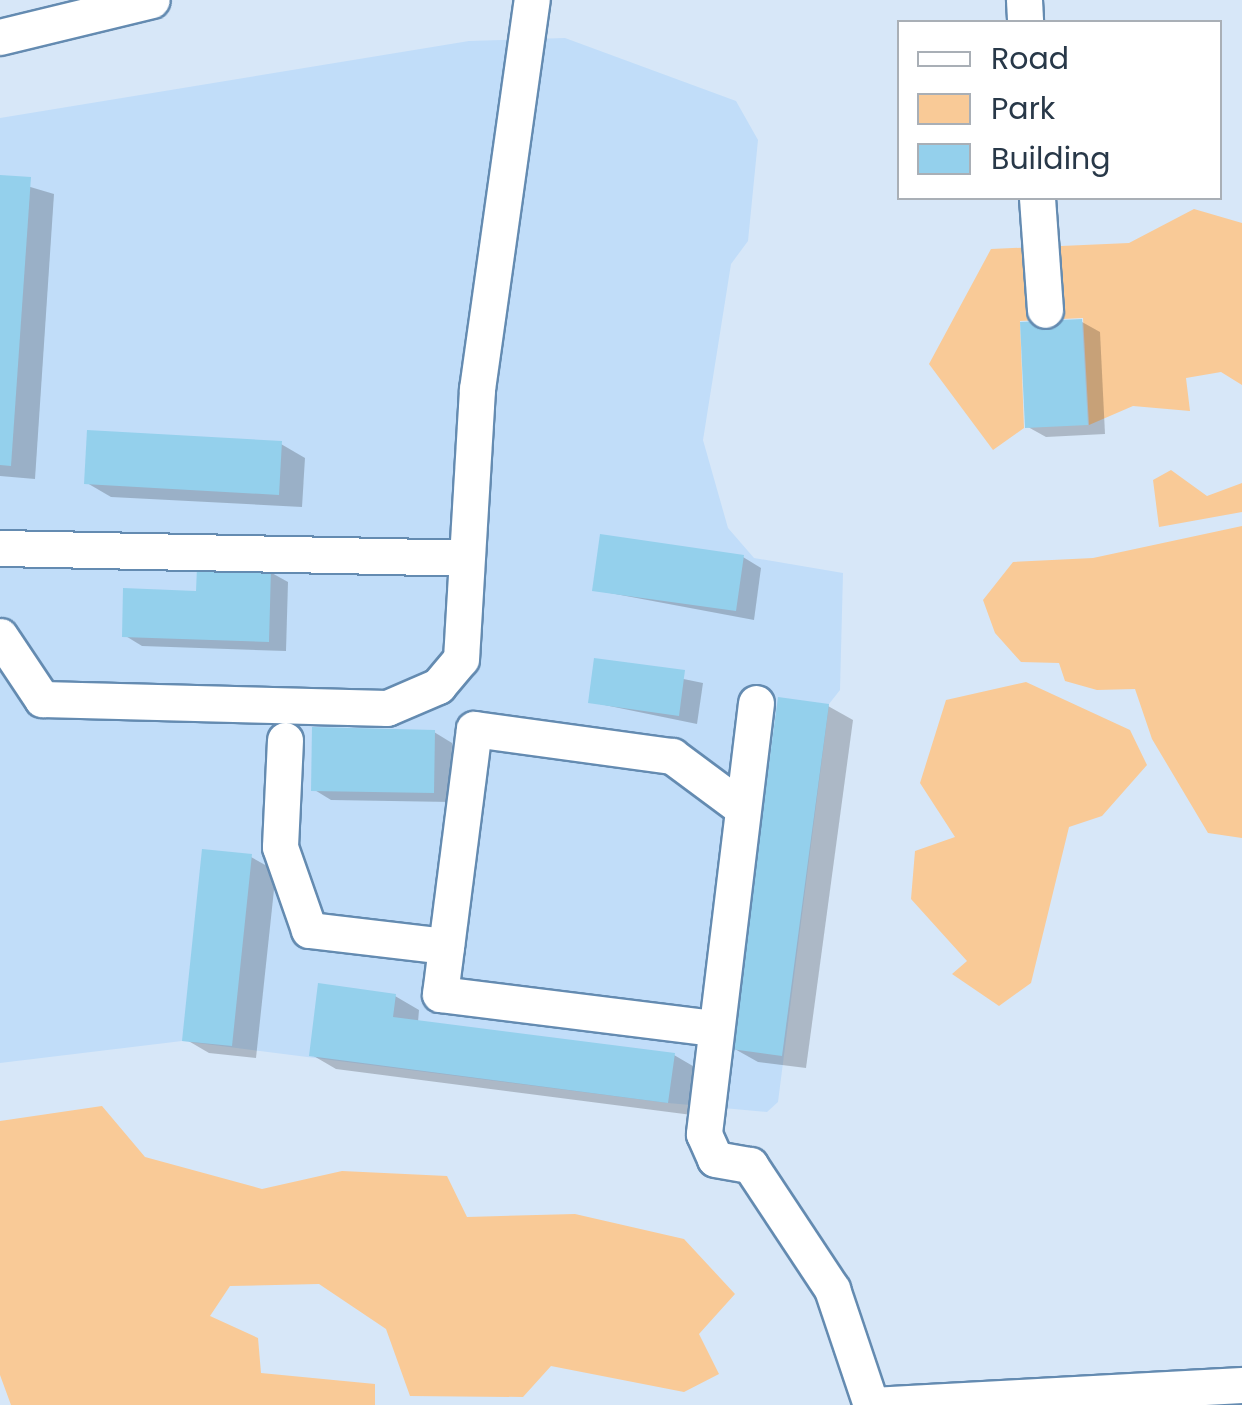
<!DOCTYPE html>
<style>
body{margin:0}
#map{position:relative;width:1242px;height:1405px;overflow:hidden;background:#d7e7f8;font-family:Poppins,sans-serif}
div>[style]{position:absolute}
.built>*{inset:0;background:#c1ddf9}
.green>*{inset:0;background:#f9ca97}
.shadow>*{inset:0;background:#0003}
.building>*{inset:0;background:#94d0ec}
.roads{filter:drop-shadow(2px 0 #648bb1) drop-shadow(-2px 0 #648bb1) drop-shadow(0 2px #648bb1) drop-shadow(0 -2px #648bb1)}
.minor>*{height:35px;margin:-17.5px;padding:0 17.5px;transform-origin:17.5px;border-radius:17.5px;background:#fff}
span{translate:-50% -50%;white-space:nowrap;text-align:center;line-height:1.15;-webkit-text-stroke:8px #fff;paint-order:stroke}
.legend{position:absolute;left:897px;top:20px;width:325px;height:180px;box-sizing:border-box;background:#fff;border:2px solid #a9afb6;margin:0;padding:12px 18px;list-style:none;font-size:30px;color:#283848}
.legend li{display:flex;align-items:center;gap:20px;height:50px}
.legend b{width:50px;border:2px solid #a9afb6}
</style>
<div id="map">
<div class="built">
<div style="clip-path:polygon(565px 38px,736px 101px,758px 140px,748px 241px,731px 264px,703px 440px,728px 528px,754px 558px,843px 573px,840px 690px,829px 704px,778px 1102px,767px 1112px,668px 1103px,182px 1041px,0 1063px,0 118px,469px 41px)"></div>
</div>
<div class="green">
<div style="clip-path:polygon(1194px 209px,1242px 223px,1242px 385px,1221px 372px,1186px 378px,1190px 411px,1133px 406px,1089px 425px,1083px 318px,1020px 321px,1024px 428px,993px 450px,929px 364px,991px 249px,1129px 243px)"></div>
<div style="clip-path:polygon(1171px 470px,1207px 496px,1242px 483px,1242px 512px,1159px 527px,1153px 480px)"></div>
<div style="clip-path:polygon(1242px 526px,1242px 838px,1208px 833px,1152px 739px,1135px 689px,1097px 690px,1065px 681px,1059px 663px,1021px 662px,995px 633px,983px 600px,1013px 562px,1093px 558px)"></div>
<div style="clip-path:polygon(1026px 682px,1130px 730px,1147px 765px,1102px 816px,1069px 827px,1031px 983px,999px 1006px,952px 974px,967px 961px,911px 899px,915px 851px,955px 837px,920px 783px,946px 700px)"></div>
<div style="clip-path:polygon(102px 1106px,145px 1157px,262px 1189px,342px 1171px,447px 1176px,467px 1217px,575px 1214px,684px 1239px,735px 1294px,699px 1334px,719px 1374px,684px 1392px,551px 1366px,523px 1397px,410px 1396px,386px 1329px,319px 1284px,230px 1286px,210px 1316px,258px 1338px,261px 1373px,375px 1384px,375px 1405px,11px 1405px,0 1375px,0 1121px)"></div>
</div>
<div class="shadow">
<div style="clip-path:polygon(0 178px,54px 194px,35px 479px,0 476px)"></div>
<div style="clip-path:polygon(1082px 322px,1100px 332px,1105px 434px,1046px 437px,1028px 427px)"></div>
<div style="clip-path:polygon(281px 444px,305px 458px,302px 507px,111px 497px,87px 483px)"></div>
<div style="clip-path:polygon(743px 557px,761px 568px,754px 620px,594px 590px)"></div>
<div style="clip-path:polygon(270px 572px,288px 582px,286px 651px,142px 646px,124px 635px,199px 593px)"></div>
<div style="clip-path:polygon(596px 661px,703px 683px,697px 724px,590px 702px)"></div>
<div style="clip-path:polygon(828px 706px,853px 720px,806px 1068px,758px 1062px,733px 1048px)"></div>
<div style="clip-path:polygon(434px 732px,452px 743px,451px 802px,331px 800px,313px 789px)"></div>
<div style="clip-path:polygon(251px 857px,276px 871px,256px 1058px,209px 1053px,185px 1039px)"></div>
<div style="clip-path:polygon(395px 996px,419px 1010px,418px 1022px,674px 1055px,698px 1069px,692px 1115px,336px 1069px,312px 1055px)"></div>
</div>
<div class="building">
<div style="clip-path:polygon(0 175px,31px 177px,11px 466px,0 465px)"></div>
<div style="clip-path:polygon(1082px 319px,1088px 425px,1025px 428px,1020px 322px)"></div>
<div style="clip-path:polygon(87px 430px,282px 441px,279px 495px,84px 484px)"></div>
<div style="clip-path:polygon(600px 534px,744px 555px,736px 611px,592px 591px)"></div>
<div style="clip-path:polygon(197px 567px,271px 569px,269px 642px,122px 637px,123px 588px,196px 591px)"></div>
<div style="clip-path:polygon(594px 658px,685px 670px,679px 716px,588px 703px)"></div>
<div style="clip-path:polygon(778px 697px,829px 704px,782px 1056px,731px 1049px)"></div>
<div style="clip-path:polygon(312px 727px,435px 730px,434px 793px,311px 791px)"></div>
<div style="clip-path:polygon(202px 849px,252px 854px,232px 1046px,182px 1041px)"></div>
<div style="clip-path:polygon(318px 983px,396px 994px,393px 1017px,675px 1053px,668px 1103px,309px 1056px)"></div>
</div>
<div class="roads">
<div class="minor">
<div style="left:1024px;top:0;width:22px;rotate:87deg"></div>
<div style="left:0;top:37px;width:156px;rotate:-13.7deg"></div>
<div style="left:1037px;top:198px;width:112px;rotate:85.9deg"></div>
<div style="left:0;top:548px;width:462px;rotate:1.2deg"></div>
<div style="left:0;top:636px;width:76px;rotate:56.3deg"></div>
<div style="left:42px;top:699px;width:345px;rotate:1.5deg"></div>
<div style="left:387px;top:708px;width:56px;rotate:-23.3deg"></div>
<div style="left:438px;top:686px;width:35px;rotate:-50deg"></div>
<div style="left:461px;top:659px;width:270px;rotate:-86.6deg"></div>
<div style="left:477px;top:389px;width:393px;rotate:-82deg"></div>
<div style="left:756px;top:703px;width:434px;rotate:96.9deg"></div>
<div style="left:704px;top:1134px;width:27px;rotate:66deg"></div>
<div style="left:715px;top:1159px;width:36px;rotate:10deg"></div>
<div style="left:750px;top:1165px;width:149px;rotate:56.5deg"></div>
<div style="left:832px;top:1289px;width:122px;rotate:71.4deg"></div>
<div style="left:285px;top:740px;width:107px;rotate:92.7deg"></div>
<div style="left:280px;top:847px;width:88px;rotate:70.7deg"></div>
<div style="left:309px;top:930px;width:138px;rotate:6.7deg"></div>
<div style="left:713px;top:1028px;width:275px;rotate:-172.9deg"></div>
<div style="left:440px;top:994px;width:267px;rotate:-82.7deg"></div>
<div style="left:474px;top:729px;width:200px;rotate:7.8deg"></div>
<div style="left:672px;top:756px;width:87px;rotate:36.6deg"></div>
<div style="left:871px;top:1405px;width:372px;rotate:-3.1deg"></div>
</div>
</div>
<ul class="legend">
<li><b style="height:12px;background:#fff"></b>Road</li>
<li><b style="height:28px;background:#f9ca97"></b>Park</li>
<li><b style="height:28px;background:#94d0ec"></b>Building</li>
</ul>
</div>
